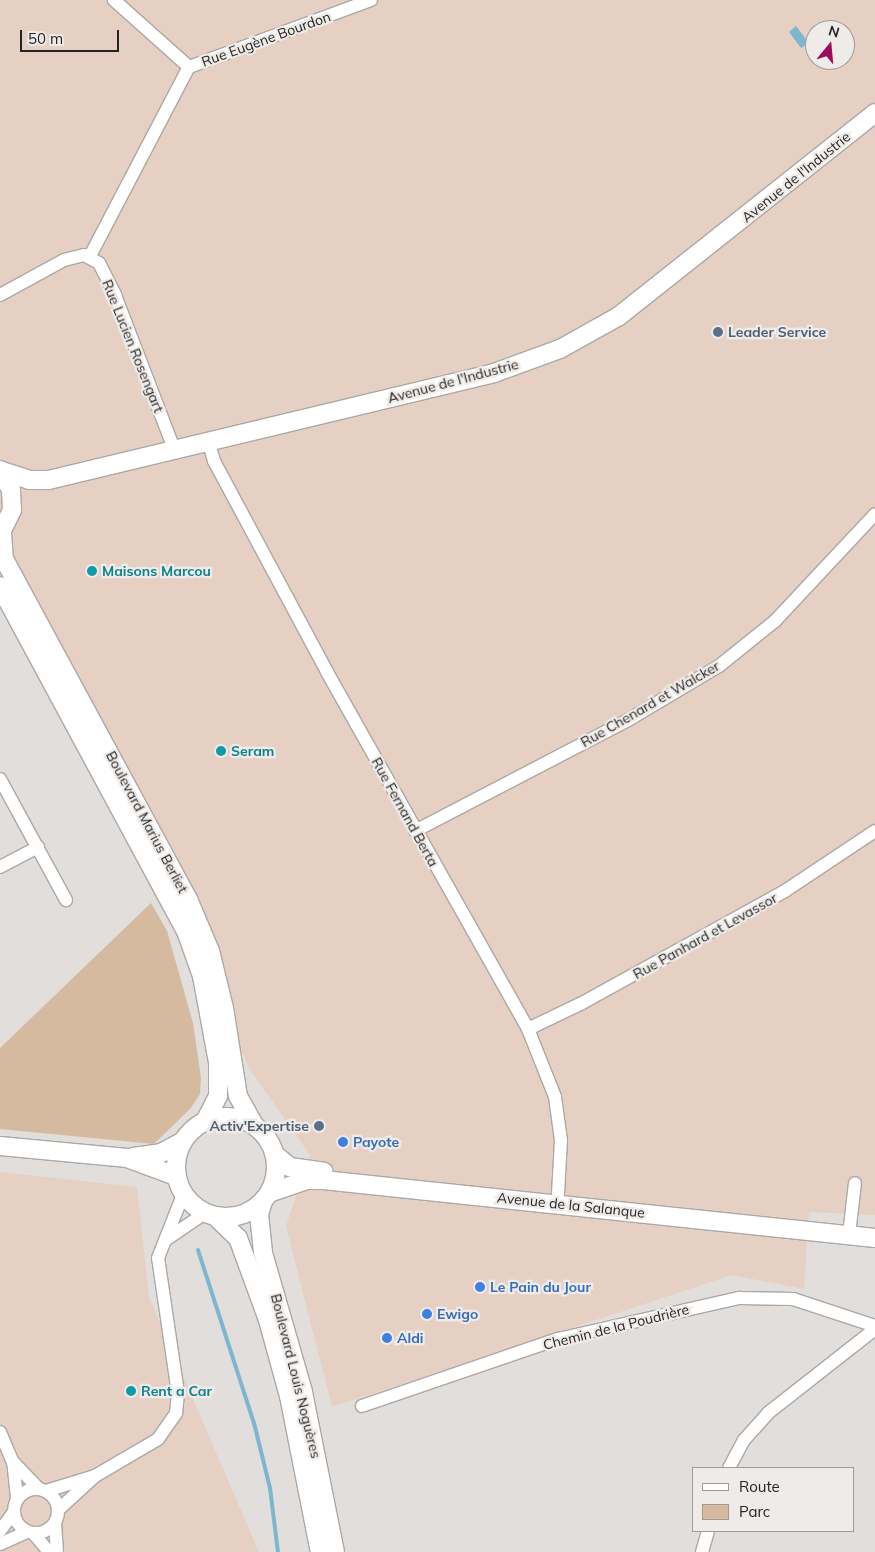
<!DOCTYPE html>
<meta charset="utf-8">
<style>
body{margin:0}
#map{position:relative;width:875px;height:1552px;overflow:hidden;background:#e1dedb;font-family:Mulish,sans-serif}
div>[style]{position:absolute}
.commercial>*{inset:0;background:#e6d0c4}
.green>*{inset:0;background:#d6ba9f}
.water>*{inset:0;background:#7fb6cf}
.stream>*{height:4px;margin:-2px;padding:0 2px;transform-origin:2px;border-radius:2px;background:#7fb6cf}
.roads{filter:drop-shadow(1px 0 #aba8a5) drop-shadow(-1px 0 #aba8a5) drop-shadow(0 1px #aba8a5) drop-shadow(0 -1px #aba8a5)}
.street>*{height:12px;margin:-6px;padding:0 6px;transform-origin:6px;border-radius:6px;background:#fff}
.street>.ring{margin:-6px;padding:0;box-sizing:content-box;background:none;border:12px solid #fff;border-radius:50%}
.secondary>*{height:18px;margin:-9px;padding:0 9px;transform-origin:9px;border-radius:9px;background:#fff}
.secondary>.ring{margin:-9px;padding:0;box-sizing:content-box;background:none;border:18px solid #fff;border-radius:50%}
.dots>*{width:14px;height:14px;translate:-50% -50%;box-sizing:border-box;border:2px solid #eeebe8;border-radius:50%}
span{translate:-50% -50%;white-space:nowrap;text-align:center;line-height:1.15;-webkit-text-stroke:4.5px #eeebe8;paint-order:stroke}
.street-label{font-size:14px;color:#252423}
.service-label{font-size:14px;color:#4e5e75;font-weight:700}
.left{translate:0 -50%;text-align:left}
.right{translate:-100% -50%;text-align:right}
.culture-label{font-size:14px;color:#0d838f;font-weight:700}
.shop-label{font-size:14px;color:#366cbe;font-weight:700}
.legend{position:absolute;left:692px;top:1467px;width:162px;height:65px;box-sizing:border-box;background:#eeebe8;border:1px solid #9e9b99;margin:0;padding:6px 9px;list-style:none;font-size:15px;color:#252423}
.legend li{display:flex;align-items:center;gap:10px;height:25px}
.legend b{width:25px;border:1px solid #9e9b99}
.north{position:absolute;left:805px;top:20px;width:50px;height:50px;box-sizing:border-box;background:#eeebe8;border:1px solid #9e9b99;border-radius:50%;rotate:17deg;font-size:14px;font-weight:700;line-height:20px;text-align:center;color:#252423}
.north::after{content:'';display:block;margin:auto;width:18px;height:22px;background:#9c0e5d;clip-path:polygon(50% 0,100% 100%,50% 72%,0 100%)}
.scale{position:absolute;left:20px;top:30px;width:99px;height:22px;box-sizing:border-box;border:2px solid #252423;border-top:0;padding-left:6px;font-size:15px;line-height:18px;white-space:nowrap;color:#252423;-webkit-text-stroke:4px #eeebe8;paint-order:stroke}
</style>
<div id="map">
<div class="commercial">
<div style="clip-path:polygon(evenodd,0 0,875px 0,875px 1215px,809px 1212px,804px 1289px,732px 1275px,332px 1407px,286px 1226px,310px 1155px,251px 1071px,0 535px,0 0,815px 30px,845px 30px,845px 60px,815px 60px,815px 30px)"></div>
<div style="clip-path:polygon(0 1172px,137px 1187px,149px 1297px,259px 1552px,0 1552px)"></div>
</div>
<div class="green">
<div style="clip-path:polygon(151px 903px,167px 931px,193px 1023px,201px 1078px,200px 1094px,191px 1108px,154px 1144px,0 1129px,0 1048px)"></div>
</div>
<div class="water">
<div style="clip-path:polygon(796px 26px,809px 43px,801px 48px,789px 32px)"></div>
</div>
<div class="stream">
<div style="left:198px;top:1250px;width:182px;rotate:72.1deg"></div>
<div style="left:254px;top:1423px;width:67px;rotate:76.2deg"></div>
<div style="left:270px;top:1488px;width:64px;rotate:82.9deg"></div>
</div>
<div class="roads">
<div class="street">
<div style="left:189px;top:67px;width:194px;rotate:-20.2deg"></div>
<div style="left:90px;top:256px;width:213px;rotate:-62.4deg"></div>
<div style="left:189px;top:67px;width:101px;rotate:-138.2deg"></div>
<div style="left:0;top:295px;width:73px;rotate:-28.7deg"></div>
<div style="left:64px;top:260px;width:21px;rotate:-14deg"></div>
<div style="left:84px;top:255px;width:17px;rotate:28deg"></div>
<div style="left:99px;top:263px;width:36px;rotate:63deg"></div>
<div style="left:115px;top:295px;width:165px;rotate:69deg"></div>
<div style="left:208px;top:440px;width:22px;rotate:74deg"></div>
<div style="left:214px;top:461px;width:239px;rotate:61.8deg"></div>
<div style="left:327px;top:672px;width:410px;rotate:60.6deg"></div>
<div style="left:528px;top:1029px;width:73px;rotate:68.3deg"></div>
<div style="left:555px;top:1097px;width:43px;rotate:82.1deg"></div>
<div style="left:561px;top:1140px;width:54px;rotate:93.2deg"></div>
<div style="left:0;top:779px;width:138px;rotate:61.4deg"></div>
<div style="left:415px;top:831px;width:240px;rotate:-27.5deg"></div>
<div style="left:628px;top:720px;width:106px;rotate:-30.7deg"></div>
<div style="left:719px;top:666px;width:72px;rotate:-38.8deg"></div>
<div style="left:775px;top:621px;width:146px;rotate:-46.9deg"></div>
<div style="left:0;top:867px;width:43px;rotate:-27.8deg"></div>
<div style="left:528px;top:1029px;width:60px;rotate:-25.7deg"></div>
<div style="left:582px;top:1003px;width:232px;rotate:-28.9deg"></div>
<div style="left:785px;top:891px;width:108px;rotate:-33.7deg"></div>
<div style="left:850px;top:1226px;width:43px;rotate:-83.4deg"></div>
<div style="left:167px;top:1239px;width:46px;rotate:-34.4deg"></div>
<div style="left:362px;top:1406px;width:207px;rotate:-18.9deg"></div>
<div style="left:558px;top:1339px;width:186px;rotate:-12.8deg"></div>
<div style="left:739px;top:1298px;width:54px;rotate:1.1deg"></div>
<div style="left:793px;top:1299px;width:86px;rotate:18.2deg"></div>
<div style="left:0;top:1432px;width:33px;rotate:67deg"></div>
<div style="left:729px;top:1468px;width:32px;rotate:-62deg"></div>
<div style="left:744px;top:1440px;width:36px;rotate:-48deg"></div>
<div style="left:768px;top:1413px;width:136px;rotate:-38.1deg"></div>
<div style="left:95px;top:1476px;width:73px;rotate:-30.4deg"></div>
<div style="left:158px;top:1439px;width:32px;rotate:-55deg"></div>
<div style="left:176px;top:1413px;width:20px;rotate:-84deg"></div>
<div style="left:178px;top:1393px;width:136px;rotate:-98.4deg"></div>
<div style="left:158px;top:1258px;width:68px;rotate:-68.4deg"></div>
<div class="ring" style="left:14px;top:1489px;width:32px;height:32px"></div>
<div style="left:46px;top:1491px;width:51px;rotate:-17deg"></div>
<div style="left:95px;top:1476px;width:50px;rotate:137.4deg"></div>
<div style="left:17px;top:1498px;width:36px;rotate:-96deg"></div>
<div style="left:13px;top:1462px;width:36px;rotate:46deg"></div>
<div style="left:55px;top:1523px;width:29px;rotate:86deg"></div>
<div style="left:0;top:1531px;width:22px;rotate:-54deg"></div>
<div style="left:34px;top:1534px;width:23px;rotate:50deg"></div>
<div style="left:0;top:1544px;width:30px;rotate:-24deg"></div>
<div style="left:702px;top:1552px;width:22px;rotate:-74deg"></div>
</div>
<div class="secondary">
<div style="left:0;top:470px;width:23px;rotate:61deg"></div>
<div style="left:11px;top:490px;width:20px;rotate:87deg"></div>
<div style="left:12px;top:510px;width:28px;rotate:116deg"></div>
<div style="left:2px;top:471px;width:28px;rotate:18deg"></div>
<div style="left:29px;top:480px;width:20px"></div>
<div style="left:49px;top:480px;width:458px;rotate:-13.5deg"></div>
<div style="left:494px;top:373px;width:70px;rotate:-20deg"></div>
<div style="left:560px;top:349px;width:68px;rotate:-29.2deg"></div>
<div style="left:619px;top:316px;width:327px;rotate:-38.4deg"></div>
<div style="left:2px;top:533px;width:26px;rotate:86deg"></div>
<div style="left:4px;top:559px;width:387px;rotate:61.6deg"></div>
<div style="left:188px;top:899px;width:56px;rotate:67.1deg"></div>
<div style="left:210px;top:951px;width:59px;rotate:76.2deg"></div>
<div style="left:224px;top:1008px;width:89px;rotate:81deg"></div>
<div style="left:238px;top:1096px;width:33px;rotate:61deg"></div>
<div style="left:0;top:586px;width:392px;rotate:61.7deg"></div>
<div style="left:186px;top:931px;width:48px;rotate:70.4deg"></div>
<div style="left:202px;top:976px;width:87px;rotate:79.5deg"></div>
<div style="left:218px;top:1062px;width:34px;rotate:90deg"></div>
<div style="left:218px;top:1096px;width:28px;rotate:117deg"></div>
<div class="ring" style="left:176px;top:1117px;width:82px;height:82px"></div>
<div style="left:0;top:1146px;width:128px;rotate:5.4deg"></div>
<div style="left:127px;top:1158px;width:52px;rotate:20.2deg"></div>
<div style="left:274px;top:1154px;width:21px;rotate:39deg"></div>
<div style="left:290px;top:1167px;width:34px;rotate:8deg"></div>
<div style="left:133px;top:1157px;width:28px;rotate:-8deg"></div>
<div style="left:161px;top:1153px;width:24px;rotate:-28deg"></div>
<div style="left:269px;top:1193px;width:40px;rotate:-18.9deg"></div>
<div style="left:307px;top:1180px;width:16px"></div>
<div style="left:323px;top:1180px;width:555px;rotate:6deg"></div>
<div style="left:263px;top:1201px;width:14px;rotate:107deg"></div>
<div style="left:259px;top:1214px;width:39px;rotate:84deg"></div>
<div style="left:263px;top:1253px;width:145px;rotate:73.9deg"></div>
<div style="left:303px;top:1392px;width:163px;rotate:78.7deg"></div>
<div style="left:215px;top:1216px;width:32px;rotate:44deg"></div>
<div style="left:238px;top:1238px;width:87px;rotate:69.9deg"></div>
<div style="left:268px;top:1320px;width:79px;rotate:74.6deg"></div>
<div style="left:289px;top:1396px;width:159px;rotate:78.8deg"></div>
</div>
</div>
<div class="dots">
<div style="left:718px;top:332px;background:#5c6f8a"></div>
<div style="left:92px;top:571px;background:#0f9aa8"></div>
<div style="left:221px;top:751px;background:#0f9aa8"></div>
<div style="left:319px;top:1126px;background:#5c6f8a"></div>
<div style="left:343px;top:1142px;background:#3f7fe0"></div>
<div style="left:480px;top:1287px;background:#3f7fe0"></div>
<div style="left:427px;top:1314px;background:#3f7fe0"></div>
<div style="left:387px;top:1338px;background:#3f7fe0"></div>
<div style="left:131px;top:1391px;background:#0f9aa8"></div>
</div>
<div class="street-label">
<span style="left:266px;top:39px;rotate:-20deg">Rue Eugène Bourdon</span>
<span style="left:796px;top:177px;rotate:-39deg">Avenue de l'Industrie</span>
<span style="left:133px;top:346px;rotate:68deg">Rue Lucien Rosengart</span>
<span style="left:453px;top:381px;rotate:-15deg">Avenue de l'Industrie</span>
<span style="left:650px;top:704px;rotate:-30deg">Rue Chenard et Walcker</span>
<span style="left:405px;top:812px;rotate:61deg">Rue Fernand Berta</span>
<span style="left:147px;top:822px;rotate:62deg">Boulevard Marius Berliet</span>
<span style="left:705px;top:936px;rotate:-29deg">Rue Panhard et Levassor</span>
<span style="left:571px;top:1205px;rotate:6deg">Avenue de la Salanque</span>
<span style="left:616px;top:1327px;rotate:-14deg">Chemin de la Poudrière</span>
<span style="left:296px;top:1376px;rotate:76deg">Boulevard Louis Noguères</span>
</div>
<div class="service-label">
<span class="left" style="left:728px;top:332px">Leader Service</span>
<span class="right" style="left:309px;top:1126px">Activ'Expertise</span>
</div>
<div class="culture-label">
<span class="left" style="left:102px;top:571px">Maisons Marcou</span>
<span class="left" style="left:231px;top:751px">Seram</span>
<span class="left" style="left:141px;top:1391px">Rent a Car</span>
</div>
<div class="shop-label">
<span class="left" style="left:353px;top:1142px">Payote</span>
<span class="left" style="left:490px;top:1287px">Le Pain du Jour</span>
<span class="left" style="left:437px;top:1314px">Ewigo</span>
<span class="left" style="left:397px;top:1338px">Aldi</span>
</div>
<ul class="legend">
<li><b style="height:6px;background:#fff"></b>Route</li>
<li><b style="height:14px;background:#d6ba9f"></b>Parc</li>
</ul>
<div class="north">N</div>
<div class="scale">50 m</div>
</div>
